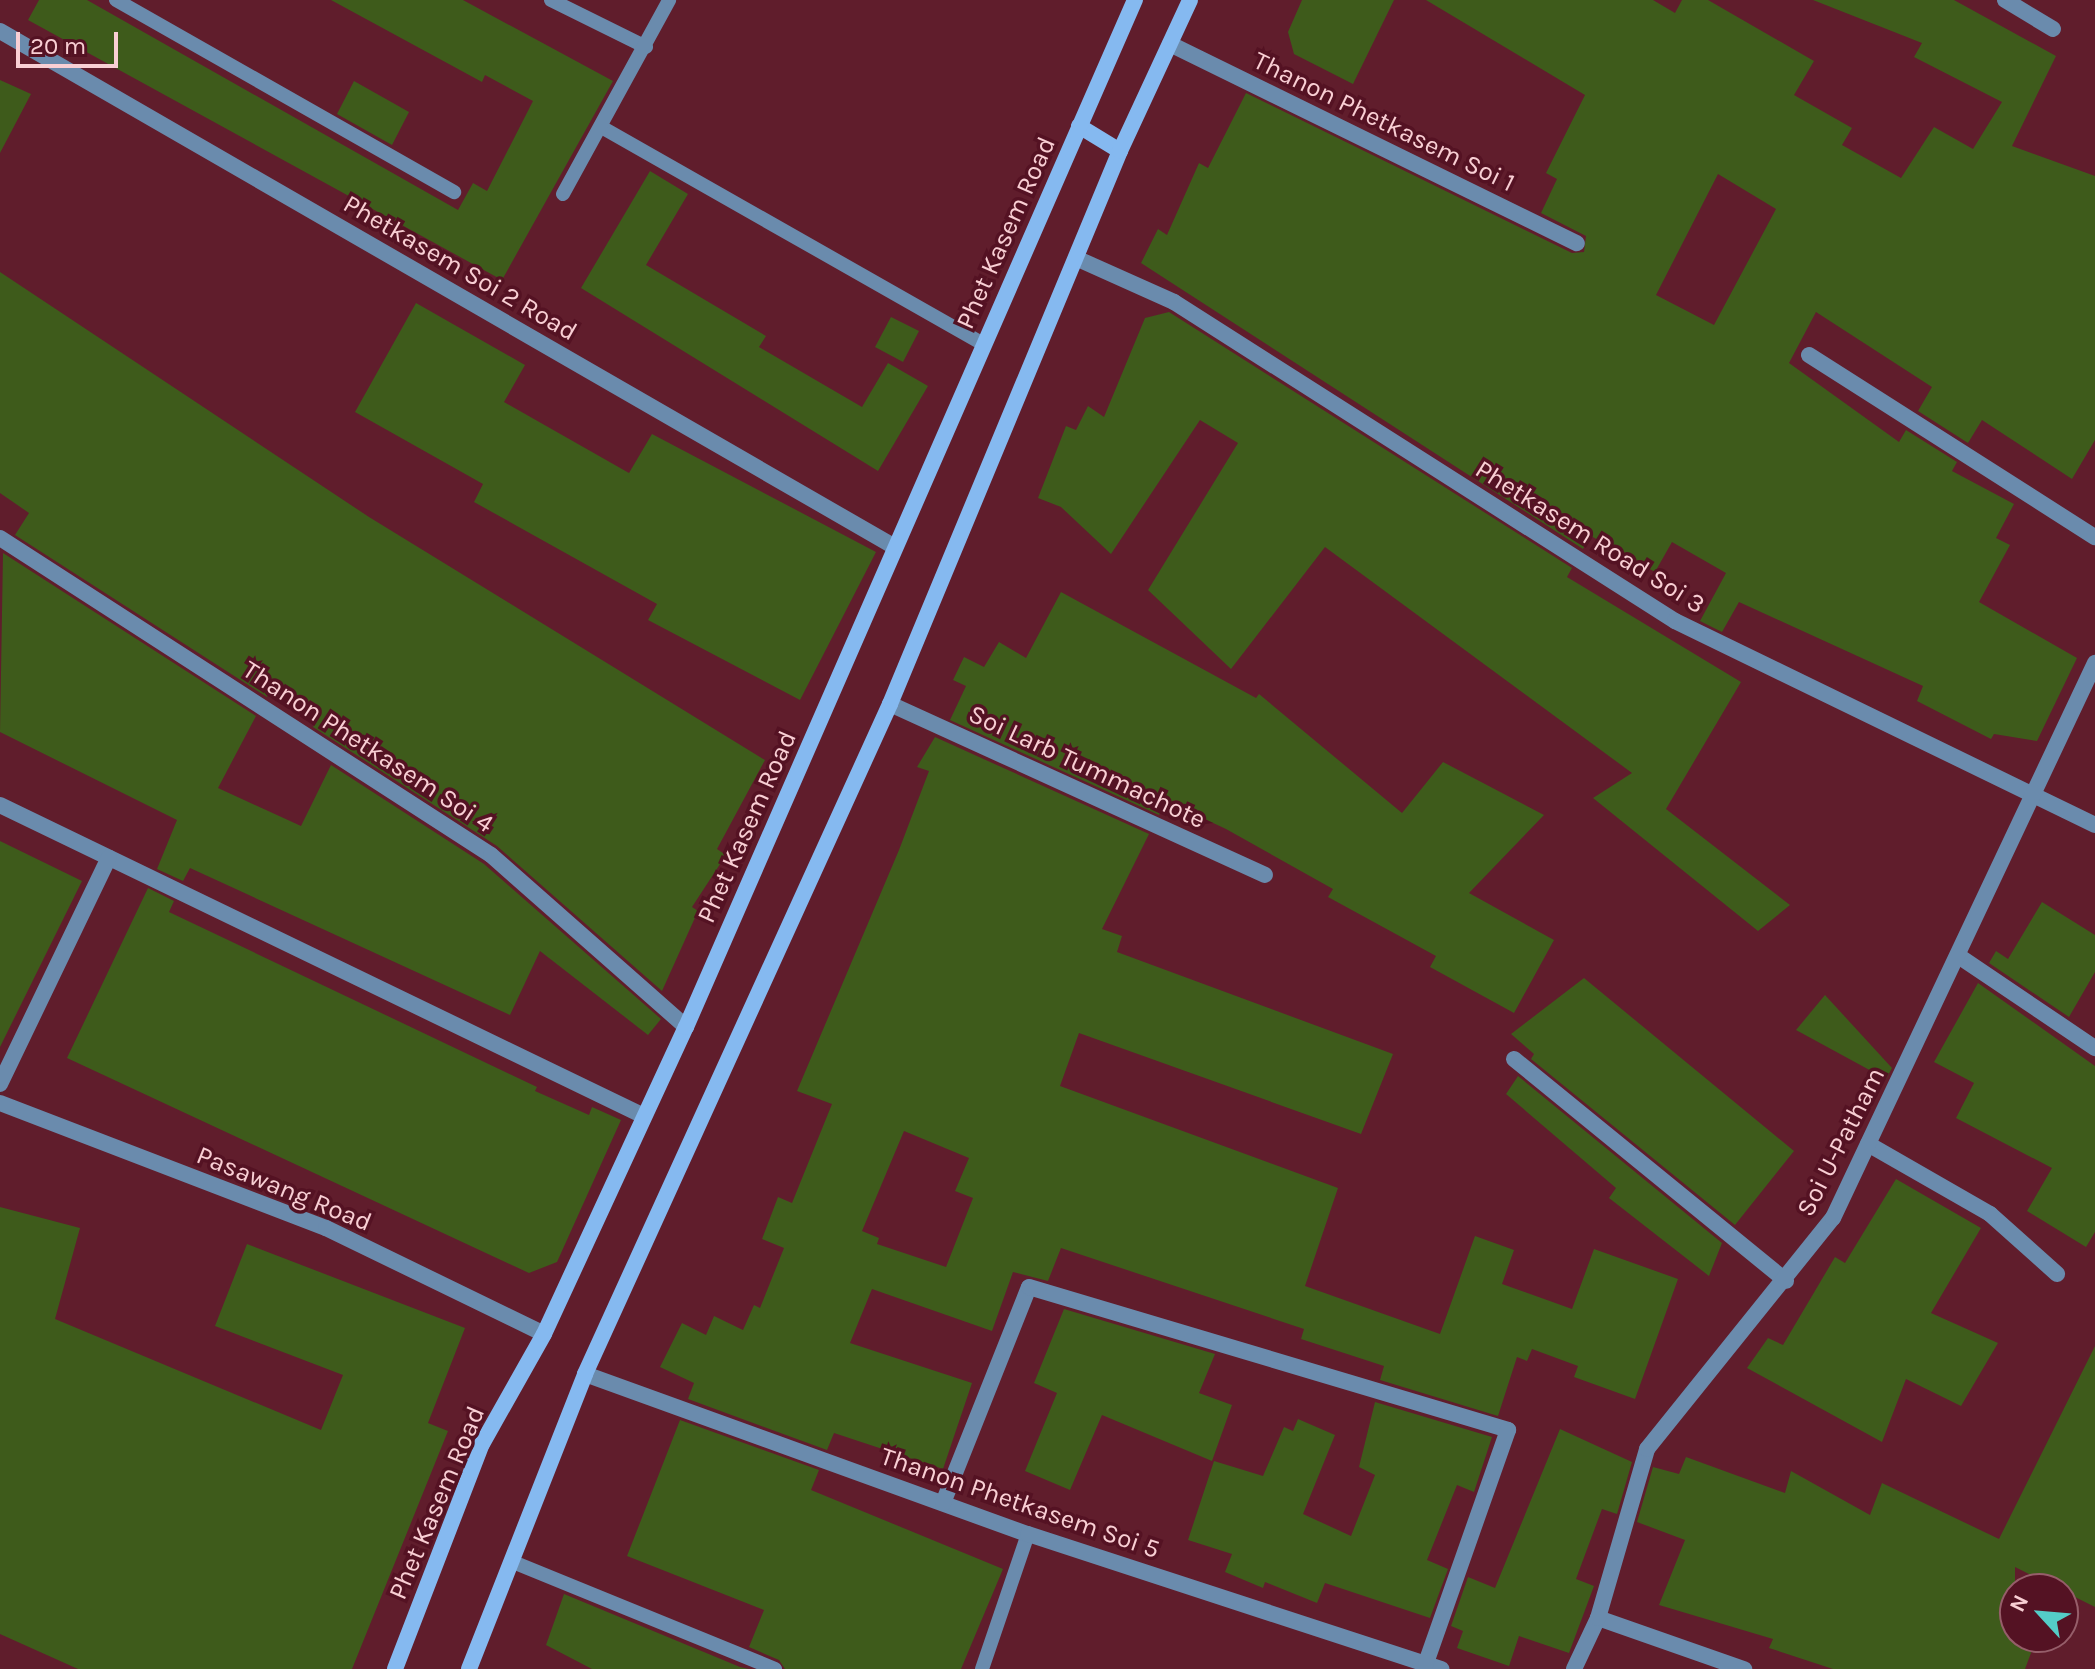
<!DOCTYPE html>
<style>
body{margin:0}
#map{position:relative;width:2095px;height:1669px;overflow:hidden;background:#601d2c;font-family:Karla,sans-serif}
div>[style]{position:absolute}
.building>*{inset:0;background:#3e5b1b}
.service>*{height:14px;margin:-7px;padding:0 7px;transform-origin:7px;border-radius:7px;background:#6a8bad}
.minor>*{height:16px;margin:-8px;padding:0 8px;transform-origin:8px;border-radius:8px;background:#6a8bad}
.secondary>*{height:16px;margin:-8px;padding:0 8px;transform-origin:8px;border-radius:8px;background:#85b9f0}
span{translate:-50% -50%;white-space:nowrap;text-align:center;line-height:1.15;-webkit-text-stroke:7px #541223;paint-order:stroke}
.street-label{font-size:26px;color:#f9cfd4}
.north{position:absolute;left:1999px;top:1573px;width:80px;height:80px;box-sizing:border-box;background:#541223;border:2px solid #965e6a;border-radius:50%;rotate:296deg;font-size:22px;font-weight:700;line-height:32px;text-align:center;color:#f9cfd4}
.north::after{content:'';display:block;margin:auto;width:28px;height:36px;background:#54cdc7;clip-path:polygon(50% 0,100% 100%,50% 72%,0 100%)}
.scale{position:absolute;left:16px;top:32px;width:102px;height:36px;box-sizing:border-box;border:4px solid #f9cfd4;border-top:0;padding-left:10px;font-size:24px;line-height:28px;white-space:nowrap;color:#f9cfd4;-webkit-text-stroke:6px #541223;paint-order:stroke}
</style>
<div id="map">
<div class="building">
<div style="clip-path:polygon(39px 0,87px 0,458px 210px,473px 183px,487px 191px,533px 101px,485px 75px,482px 82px,331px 0,463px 0,613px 81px,502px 280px,28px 20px)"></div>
<div style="clip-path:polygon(1302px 0,1394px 0,1353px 84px,1294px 54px,1288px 32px)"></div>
<div style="clip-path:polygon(evenodd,1426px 0,1653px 0,1675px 13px,1682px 0,1708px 0,1814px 61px,1794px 95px,1852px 128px,1842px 145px,1901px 178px,1934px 127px,1973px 149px,2002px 102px,1914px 57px,1922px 43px,1813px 0,1954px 0,2056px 56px,2012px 146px,2095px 176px,2095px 440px,2072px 479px,1982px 420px,1968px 443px,1918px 411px,1932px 387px,1816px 312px,1789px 363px,1899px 442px,1906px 430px,1957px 462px,1952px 471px,2014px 504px,1996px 538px,2010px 545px,1979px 602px,2077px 658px,2037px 741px,1994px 734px,1991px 739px,1917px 701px,1923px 686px,1739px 602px,1722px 632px,1700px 621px,1726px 573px,1672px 542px,1655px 572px,1591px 536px,1583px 549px,1141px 263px,1158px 229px,1167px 235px,1199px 163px,1208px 168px,1246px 93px,1572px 253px,1584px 252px,1586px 236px,1541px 213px,1557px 179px,1546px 173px,1585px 95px,1426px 0,1718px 174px,1776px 209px,1714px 325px,1656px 295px,1718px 174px)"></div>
<div style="clip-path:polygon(0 80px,31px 94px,0 153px)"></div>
<div style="clip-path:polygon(354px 81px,409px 112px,392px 145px,337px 114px)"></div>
<div style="clip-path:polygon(650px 171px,688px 194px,646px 265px,766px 336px,759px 347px,862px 407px,888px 363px,928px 386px,878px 471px,581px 288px)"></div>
<div style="clip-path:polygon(0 272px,369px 517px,765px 760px,717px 849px,726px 855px,692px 907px,698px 911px,662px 991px,497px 846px,313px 727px,319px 716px,272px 686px,267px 697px,15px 535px,29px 513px,0 493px)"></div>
<div style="clip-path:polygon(416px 303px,525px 365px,504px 402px,629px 473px,652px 434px,876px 552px,800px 700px,648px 620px,657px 604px,474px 502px,483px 484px,355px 412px)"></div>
<div style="clip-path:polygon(1169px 312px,1572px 568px,1567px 577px,1741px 682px,1666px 809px,1790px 905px,1758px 931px,1593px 798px,1632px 773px,1325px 547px,1231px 669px,1148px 590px,1238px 443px,1200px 420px,1111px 554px,1061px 507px,1038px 498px,1066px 426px,1076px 430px,1088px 406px,1104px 417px,1145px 318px)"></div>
<div style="clip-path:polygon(891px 317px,919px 331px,903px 362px,875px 347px)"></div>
<div style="clip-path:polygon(3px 553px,256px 716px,218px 788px,301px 826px,331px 765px,484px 864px,661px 1019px,648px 1035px,540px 951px,510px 1015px,190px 868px,183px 881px,157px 869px,177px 820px,0 732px)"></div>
<div style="clip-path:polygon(1061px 592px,1256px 698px,1259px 694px,1402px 813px,1443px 762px,1544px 815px,1469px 893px,1554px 940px,1514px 1013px,1430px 967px,1436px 956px,1328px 897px,1333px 889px,1226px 829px,1166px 801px,1159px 815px,950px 720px,966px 686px,953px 680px,964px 657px,984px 667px,999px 642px,1026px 658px)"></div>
<div style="clip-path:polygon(evenodd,935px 737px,1149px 834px,1102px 929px,1122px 936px,1117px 952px,1393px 1054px,1361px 1134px,1079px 1033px,1060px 1086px,1338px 1188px,1305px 1286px,1440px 1334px,1475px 1236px,1514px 1250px,1502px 1284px,1572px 1309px,1594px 1249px,1678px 1279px,1635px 1399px,1574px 1377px,1578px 1366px,1532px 1349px,1527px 1361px,1517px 1357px,1498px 1416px,1380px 1380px,1384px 1366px,1301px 1339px,1304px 1329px,1061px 1248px,1048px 1281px,1013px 1272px,992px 1331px,872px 1289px,850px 1343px,972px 1383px,943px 1469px,834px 1433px,827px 1450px,688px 1399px,694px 1383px,660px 1367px,682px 1323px,706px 1335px,714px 1316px,743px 1330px,754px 1305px,760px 1308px,784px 1248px,762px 1239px,778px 1197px,792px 1203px,832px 1104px,797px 1091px,899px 850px,929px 771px,917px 767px,935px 737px,904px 1131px,969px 1158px,955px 1191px,973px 1198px,946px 1267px,877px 1244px,879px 1238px,862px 1231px,904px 1131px)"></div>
<div style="clip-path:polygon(0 841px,82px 881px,0 1047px)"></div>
<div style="clip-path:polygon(148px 888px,174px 901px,169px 912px,537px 1087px,535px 1091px,589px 1115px,592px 1107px,621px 1120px,557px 1262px,529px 1273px,67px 1058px)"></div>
<div style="clip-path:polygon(2042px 902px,2095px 935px,2095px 972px,2069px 1017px,1989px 963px,1996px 951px,2008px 959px)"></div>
<div style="clip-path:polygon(1584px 978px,1794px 1151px,1735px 1225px,1531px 1059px,1534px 1054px,1511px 1034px)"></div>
<div style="clip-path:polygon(1978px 983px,2095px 1066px,2095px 1232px,2086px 1247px,2027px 1211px,2052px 1168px,1956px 1118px,1974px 1083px,1934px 1062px)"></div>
<div style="clip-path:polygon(1825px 995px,1892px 1068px,1886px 1079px,1796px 1030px)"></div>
<div style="clip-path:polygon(1518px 1076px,1722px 1243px,1709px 1276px,1609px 1198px,1616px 1188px,1506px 1094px)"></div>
<div style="clip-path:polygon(1896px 1179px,1981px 1228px,1931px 1313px,1998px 1343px,1961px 1406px,1906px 1379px,1882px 1442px,1747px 1368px,1768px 1338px,1783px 1345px,1835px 1257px,1845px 1263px)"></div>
<div style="clip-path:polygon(0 1207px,80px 1228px,55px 1319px,321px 1430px,343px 1375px,215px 1326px,247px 1244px,465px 1328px,428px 1423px,448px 1431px,352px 1669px,78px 1669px,0 1634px)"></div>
<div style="clip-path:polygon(1064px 1309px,1215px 1354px,1199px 1393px,1232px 1405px,1212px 1461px,1102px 1415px,1070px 1490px,1025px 1471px,1057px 1393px,1034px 1383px)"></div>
<div style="clip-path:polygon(2095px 1346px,2095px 1607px,2015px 1567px,2015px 1637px,2037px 1637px,2025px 1669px,1833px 1669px,1769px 1648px,1773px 1639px,1659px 1605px,1685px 1540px,1637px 1522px,1653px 1467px,1679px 1474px,1686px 1457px,1785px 1493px,1791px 1471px,1870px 1515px,1882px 1483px,1999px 1539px)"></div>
<div style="clip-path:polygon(1375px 1402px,1492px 1437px,1474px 1492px,1457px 1485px,1427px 1560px,1448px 1569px,1430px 1618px,1325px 1583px,1317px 1603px,1265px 1582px,1263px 1588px,1225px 1572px,1232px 1554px,1188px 1540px,1214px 1461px,1263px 1476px,1284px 1427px,1293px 1431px,1298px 1419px,1335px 1435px,1303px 1514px,1351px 1536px,1375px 1475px,1359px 1467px)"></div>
<div style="clip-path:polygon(680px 1420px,819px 1470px,811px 1490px,1003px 1569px,961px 1669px,785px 1669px,779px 1660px,749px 1647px,764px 1610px,627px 1556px)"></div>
<div style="clip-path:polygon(1560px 1429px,1632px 1462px,1617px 1514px,1602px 1509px,1576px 1579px,1594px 1586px,1569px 1653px,1519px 1636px,1509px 1666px,1457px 1648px,1463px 1631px,1451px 1626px,1468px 1577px,1495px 1588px)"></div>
<div style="clip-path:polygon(564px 1594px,740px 1667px,749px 1669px,592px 1669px,546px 1645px)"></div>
</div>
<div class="service">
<div style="left:116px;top:0;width:389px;rotate:29.6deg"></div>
<div style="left:551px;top:0;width:106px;rotate:26.3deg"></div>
<div style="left:603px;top:128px;width:437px;rotate:29.6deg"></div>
<div style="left:563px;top:194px;width:221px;rotate:-61.3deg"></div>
<div style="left:513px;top:1562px;width:283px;rotate:22.2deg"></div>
<div style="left:982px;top:1669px;width:143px;rotate:-71.2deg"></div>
</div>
<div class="minor">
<div style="left:2005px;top:0;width:56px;rotate:31.1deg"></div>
<div style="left:0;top:31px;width:1033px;rotate:29.97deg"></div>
<div style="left:1170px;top:44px;width:453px;rotate:26.1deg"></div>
<div style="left:1078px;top:259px;width:105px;rotate:24.1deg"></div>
<div style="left:1174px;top:302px;width:594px;rotate:32.49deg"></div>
<div style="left:1675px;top:621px;width:467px;rotate:25.9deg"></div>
<div style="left:1809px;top:355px;width:339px;rotate:32.5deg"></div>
<div style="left:0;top:538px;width:584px;rotate:32.85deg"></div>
<div style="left:491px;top:855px;width:260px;rotate:41.4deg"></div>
<div style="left:890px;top:704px;width:412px;rotate:24.5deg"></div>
<div style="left:0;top:805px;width:715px;rotate:25.78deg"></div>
<div style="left:1960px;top:957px;width:163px;rotate:34deg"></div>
<div style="left:1514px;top:1059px;width:351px;rotate:39.2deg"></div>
<div style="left:0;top:1084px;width:251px;rotate:-64.3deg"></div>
<div style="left:0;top:1103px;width:349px;rotate:21deg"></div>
<div style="left:326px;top:1228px;width:242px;rotate:25.9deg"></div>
<div style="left:1868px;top:1144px;width:141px;rotate:29.8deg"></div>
<div style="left:1990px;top:1214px;width:90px;rotate:41.8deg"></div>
<div style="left:585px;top:1374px;width:471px;rotate:19.9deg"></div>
<div style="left:1028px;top:1534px;width:435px;rotate:18.1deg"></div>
<div style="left:943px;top:1503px;width:232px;rotate:-68.3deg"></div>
<div style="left:1029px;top:1287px;width:500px;rotate:16.6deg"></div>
<div style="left:1508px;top:1430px;width:247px;rotate:109.4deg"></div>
<div style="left:1598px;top:1618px;width:155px;rotate:19.3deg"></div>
<div style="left:1574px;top:1669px;width:56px;rotate:-64.8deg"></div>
<div style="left:1598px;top:1618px;width:176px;rotate:-73.8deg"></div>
<div style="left:1647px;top:1449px;width:297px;rotate:-51.2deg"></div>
<div style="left:1833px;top:1218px;width:614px;rotate:-64.73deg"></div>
</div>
<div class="secondary">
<div style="left:1079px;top:126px;width:48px;rotate:31.4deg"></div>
<div style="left:395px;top:1669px;width:241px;rotate:-68.9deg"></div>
<div style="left:482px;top:1444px;width:126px;rotate:-60.6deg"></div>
<div style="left:544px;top:1334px;width:338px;rotate:-65.2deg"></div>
<div style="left:686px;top:1027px;width:1121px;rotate:-66.39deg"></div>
<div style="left:469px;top:1669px;width:317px;rotate:-68.5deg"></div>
<div style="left:585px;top:1374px;width:736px;rotate:-65.52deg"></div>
<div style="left:890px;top:704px;width:599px;rotate:-67.42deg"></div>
<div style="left:1120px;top:151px;width:166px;rotate:-65.1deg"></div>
</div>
<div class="street-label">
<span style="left:1384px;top:122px;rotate:26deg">Thanon Phetkasem Soi 1</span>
<span style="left:1006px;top:233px;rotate:-66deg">Phet Kasem Road</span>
<span style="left:460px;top:268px;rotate:30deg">Phetkasem Soi 2 Road</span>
<span style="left:1590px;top:537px;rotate:32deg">Phetkasem Road Soi 3</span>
<span style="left:368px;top:747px;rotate:33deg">Thanon Phetkasem Soi 4</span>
<span style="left:1087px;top:767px;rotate:25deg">Soi Larb Tummachote</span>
<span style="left:747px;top:827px;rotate:-66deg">Phet Kasem Road</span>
<span style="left:1841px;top:1142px;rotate:-63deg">Soi U-Patham</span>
<span style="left:284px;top:1189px;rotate:22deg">Pasawang Road</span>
<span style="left:437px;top:1503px;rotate:-67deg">Phet Kasem Road</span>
<span style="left:1020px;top:1503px;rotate:19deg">Thanon Phetkasem Soi 5</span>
</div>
<div class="north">N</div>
<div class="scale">20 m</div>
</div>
